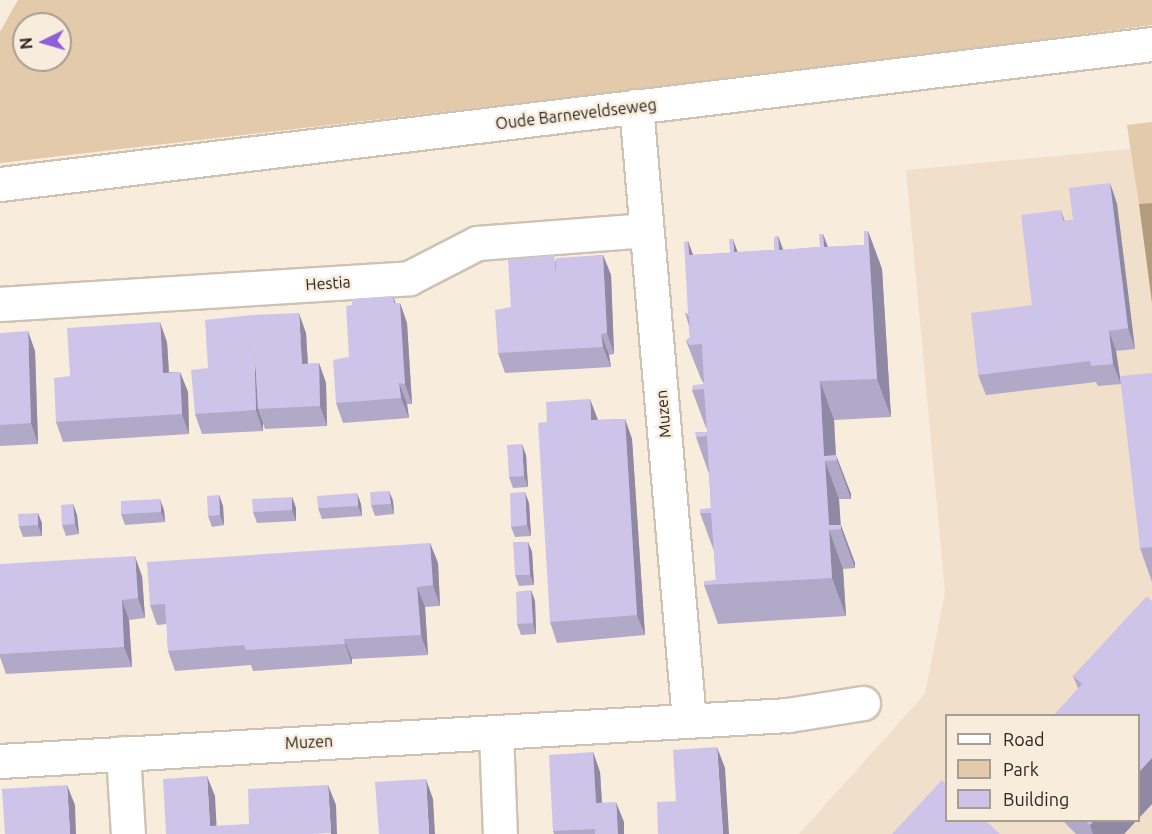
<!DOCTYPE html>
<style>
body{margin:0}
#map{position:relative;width:1152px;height:834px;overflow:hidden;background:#f8ecdd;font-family:Ubuntu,sans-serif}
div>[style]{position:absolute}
.built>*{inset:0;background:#f0dfca}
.green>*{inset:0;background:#e2caaa}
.water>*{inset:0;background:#b39b7c}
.roads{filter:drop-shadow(2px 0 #cec2b4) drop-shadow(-2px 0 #cec2b4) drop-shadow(0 2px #cec2b4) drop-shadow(0 -2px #cec2b4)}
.street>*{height:33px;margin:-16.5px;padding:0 16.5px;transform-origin:16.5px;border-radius:16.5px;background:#fff}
.secondary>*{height:33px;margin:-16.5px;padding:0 16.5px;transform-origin:16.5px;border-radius:16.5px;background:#fff}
.wall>*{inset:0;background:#b1a9c8}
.shaded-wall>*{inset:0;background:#9089a3}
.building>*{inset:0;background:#cec4e9}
span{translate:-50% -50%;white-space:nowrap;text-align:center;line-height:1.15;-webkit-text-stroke:5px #f8ecdd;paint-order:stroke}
.street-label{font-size:16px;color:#2c2822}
.legend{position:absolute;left:945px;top:714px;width:195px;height:108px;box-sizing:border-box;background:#f8ecdd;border:2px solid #a69e92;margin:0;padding:8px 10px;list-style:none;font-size:18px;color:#2c2822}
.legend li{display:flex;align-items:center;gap:12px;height:30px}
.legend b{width:30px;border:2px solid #a69e92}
.north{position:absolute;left:12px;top:12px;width:60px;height:60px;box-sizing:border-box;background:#f8ecdd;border:2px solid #a69e92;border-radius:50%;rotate:265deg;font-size:16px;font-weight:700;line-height:24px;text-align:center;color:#2c2822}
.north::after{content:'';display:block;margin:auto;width:21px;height:27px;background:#8e5fd9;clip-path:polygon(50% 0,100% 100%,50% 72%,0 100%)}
</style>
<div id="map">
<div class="built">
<div style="clip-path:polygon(evenodd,1140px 148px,1152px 234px,1152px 834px,799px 834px,925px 694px,945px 592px,906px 170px,1140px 148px,946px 716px,1138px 716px,1138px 820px,946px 820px,946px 716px)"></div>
</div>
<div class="green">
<div style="clip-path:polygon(evenodd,18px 0,1152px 0,1152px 25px,874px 62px,0 163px,0 32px,18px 0,24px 24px,60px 24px,60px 60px,24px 60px,24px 24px)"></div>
<div style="clip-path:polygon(1152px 122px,1152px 203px,1139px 204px,1127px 125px)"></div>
</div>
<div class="water">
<div style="clip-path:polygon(1152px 203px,1152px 303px,1139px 204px)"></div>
</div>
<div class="roads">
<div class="street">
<div style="left:636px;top:106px;width:617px;rotate:85.07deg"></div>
<div style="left:0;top:304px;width:410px;rotate:-3.6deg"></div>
<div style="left:409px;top:278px;width:76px;rotate:-27.2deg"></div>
<div style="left:477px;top:243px;width:170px;rotate:-4.4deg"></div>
<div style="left:496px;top:732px;width:102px;rotate:87.8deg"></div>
<div style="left:123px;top:753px;width:81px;rotate:86.5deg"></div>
<div style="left:0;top:761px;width:789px;rotate:-3.34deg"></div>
<div style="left:788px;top:715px;width:76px;rotate:-9.1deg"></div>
</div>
<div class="secondary">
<div style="left:0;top:184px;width:1160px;rotate:-6.93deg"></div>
</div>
</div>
<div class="wall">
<div style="clip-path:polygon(1110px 183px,1117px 204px,1135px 349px,1116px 351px,1121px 384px,1098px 386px,1096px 382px,986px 395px,978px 375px,1032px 305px,1061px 210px,1065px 221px,1073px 220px)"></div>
<div style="clip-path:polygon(868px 231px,882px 269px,891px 417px,834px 420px,836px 455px,851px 494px,851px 499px,839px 499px,840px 525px,855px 563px,855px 568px,843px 569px,846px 616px,718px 624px,704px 585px,716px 580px,714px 551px,700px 513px,711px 508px,709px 474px,696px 437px,707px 432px,707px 428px,706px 428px,692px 390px,704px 384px,701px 379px,686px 341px,690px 337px,689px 326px,685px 313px,688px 313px,688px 241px,693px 255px,774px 250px,778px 236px,783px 250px,820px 247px,823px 234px,828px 247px,864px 245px)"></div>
<div style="clip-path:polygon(603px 255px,611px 275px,614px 354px,609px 355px,611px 367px,505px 373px,498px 353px,511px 307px,556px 260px)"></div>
<div style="clip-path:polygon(393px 296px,395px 303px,400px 303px,407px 323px,412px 404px,407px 404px,409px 418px,343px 423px,336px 403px,349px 357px)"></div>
<div style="clip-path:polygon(0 333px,35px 351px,38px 444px,0 446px)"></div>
<div style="clip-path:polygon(306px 333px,308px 364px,319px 363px,326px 383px,327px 426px,265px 429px,263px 423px,263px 431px,202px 434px,195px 414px)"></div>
<div style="clip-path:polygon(167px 342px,169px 372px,180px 372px,188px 392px,189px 434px,63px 442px,56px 422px,70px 376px)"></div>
<div style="clip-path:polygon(1152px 373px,1152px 582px,1140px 548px)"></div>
<div style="clip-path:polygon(625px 419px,632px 439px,645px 635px,557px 643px,550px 622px,598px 420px)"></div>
<div style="clip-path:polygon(526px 455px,528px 487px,513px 488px,509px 477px)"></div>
<div style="clip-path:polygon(389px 491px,393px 501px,394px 514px,375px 516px,371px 505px)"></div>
<div style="clip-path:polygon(219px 495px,223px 506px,224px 525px,212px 527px,208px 516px)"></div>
<div style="clip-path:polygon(292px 497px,296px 508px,296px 521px,257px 523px,253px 512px)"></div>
<div style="clip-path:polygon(529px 503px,531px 536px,515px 537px,511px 527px)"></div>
<div style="clip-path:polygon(73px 504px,77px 515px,79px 534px,66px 536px,62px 525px)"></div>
<div style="clip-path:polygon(361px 504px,362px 516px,322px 519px,318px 508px)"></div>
<div style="clip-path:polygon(164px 510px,165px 522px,125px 525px,121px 514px)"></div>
<div style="clip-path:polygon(42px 523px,42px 536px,23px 537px,19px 526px)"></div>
<div style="clip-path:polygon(528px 542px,532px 552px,534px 585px,519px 586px,515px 575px)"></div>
<div style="clip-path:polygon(430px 543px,438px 563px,440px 606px,425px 607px,428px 655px,352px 659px,352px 664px,253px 671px,251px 665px,175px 671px,168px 651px,167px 624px,157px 625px,150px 605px)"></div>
<div style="clip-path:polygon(0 564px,142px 576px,145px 618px,129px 620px,132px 667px,6px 674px,0 657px)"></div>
<div style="clip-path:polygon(531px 590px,535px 601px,536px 634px,521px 635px,517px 624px)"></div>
<div style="clip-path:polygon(1152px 601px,1152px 804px,1138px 819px,1138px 716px,1078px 688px,1073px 676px)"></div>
<div style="clip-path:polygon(593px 752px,600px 772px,602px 802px,624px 822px,624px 834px,554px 834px,553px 831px)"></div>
<div style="clip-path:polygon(1062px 820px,1137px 820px,1124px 834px,1076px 834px)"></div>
</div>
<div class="shaded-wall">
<div style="clip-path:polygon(1110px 183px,1117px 204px,1135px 349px,1128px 328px)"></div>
<div style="clip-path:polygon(868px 231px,882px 269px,891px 417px,877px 379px)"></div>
<div style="clip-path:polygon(823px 234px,837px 272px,824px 247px)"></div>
<div style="clip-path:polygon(778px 236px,793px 275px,779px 250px)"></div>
<div style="clip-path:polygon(733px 239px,747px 278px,734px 252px)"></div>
<div style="clip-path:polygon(688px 241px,702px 280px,689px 255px)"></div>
<div style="clip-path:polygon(603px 255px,611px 275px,614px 354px,607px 333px)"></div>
<div style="clip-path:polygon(393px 296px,400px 316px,400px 303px,407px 323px,412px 404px,405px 384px)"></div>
<div style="clip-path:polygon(299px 313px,306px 333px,309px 384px,302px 364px)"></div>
<div style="clip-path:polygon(160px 322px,167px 342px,170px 393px,163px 373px)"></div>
<div style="clip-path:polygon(28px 331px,35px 351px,38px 444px,31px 423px)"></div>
<div style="clip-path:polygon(1109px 331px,1116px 351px,1121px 384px,1113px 364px)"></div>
<div style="clip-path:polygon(601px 334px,609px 355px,611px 367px,603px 347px)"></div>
<div style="clip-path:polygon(254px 339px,258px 409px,263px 423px,263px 431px,256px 410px)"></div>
<div style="clip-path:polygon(319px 363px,326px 383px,327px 426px,320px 406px)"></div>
<div style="clip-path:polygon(180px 372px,188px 392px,189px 434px,182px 414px)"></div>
<div style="clip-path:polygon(820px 381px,834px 420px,836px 460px,824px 456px)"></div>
<div style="clip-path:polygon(399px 383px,407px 404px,409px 418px,401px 398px)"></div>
<div style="clip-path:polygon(590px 399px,598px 420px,591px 420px)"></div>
<div style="clip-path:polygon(625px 419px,632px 439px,645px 635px,637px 615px)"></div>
<div style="clip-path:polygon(522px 444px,526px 455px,528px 487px,524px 476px)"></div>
<div style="clip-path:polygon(836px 455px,851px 494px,851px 499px,837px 460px)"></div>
<div style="clip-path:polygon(825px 461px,839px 499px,841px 528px,841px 525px,855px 563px,855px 568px,841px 529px,829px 525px)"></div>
<div style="clip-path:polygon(389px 491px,393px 501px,394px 514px,391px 504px)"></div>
<div style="clip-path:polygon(525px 492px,529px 503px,531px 536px,527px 525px)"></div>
<div style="clip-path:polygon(357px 493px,361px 504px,362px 516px,358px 506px)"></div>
<div style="clip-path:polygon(219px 495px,223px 506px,224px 525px,220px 515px)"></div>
<div style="clip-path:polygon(292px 497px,296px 508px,296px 521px,292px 510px)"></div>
<div style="clip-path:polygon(160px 499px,164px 510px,165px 522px,161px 512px)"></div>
<div style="clip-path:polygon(73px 504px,77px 515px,79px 534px,75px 524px)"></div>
<div style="clip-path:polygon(38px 513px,42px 523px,42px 536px,38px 525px)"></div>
<div style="clip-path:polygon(829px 530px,843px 569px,846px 616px,832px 578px)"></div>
<div style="clip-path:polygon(528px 542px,532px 552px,534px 585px,530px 575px)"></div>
<div style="clip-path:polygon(430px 543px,438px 563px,440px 606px,433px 585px)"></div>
<div style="clip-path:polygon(135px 556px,142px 576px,145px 618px,138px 598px)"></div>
<div style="clip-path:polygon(417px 587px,425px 607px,428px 655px,421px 635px)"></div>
<div style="clip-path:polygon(531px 590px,535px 601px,536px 634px,533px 623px)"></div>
<div style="clip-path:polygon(122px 600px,129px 620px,132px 667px,124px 647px)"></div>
<div style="clip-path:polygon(344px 639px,352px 659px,352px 664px,345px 644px)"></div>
<div style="clip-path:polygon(717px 747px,725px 768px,729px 834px,723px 834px)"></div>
<div style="clip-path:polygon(593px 752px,600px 772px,603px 823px,596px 803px)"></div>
<div style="clip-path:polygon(1152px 758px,1152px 804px,1138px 819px,1138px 773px)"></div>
<div style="clip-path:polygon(207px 776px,215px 796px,217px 834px,210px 826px)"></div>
<div style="clip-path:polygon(426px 779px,433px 799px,435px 834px,429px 834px)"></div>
<div style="clip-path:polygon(67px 785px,75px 805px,76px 834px,70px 834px)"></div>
<div style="clip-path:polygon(328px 785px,336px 805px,337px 834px,331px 834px,331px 833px)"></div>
<div style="clip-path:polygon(616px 802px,624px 822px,624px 834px,618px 834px)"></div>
<div style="clip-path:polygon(1094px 820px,1137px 820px,1124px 834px,1093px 834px,1090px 825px)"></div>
</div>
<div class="building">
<div style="clip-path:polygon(1110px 183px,1128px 328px,1109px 331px,1113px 364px,1091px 366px,1090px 361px,978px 375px,971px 313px,1032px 305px,1021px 215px,1061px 210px,1063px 221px,1073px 220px,1069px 188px)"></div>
<div style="clip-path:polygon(864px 231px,868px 231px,877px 379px,820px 381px,824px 456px,836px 455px,837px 460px,825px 461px,829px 525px,841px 525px,841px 529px,829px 530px,832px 578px,704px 585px,704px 581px,716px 580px,711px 513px,700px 513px,700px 509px,711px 508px,707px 436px,696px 437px,695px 432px,707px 432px,704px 389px,692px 390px,693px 385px,704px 384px,702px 344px,690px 345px,686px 341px,690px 337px,689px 317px,685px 313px,688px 313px,684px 242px,688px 241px,689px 255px,730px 253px,729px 239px,733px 239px,734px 252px,774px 250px,774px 237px,778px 236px,779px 250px,820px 247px,819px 234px,823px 234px,824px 247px,864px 245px)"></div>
<div style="clip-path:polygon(554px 255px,556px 275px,556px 258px,603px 255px,607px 333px,601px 334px,603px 347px,498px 353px,495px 310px,511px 307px,508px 260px)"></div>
<div style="clip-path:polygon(393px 296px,394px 303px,400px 303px,405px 384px,399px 383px,401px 398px,336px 403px,333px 360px,349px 357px,346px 306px,352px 305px,352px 299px)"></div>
<div style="clip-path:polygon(299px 313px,302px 364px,319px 363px,320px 406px,258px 409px,254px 339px,256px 410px,195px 414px,191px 370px,208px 368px,205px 320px,251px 315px)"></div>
<div style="clip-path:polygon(160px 322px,163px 373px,180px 372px,182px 414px,56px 422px,54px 378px,70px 376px,67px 328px)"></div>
<div style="clip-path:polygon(28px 331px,31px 423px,0 425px,0 333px)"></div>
<div style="clip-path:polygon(1152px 373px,1152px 547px,1140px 548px,1120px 376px)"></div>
<div style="clip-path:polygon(590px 399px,591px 420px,625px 419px,637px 615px,550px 622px,538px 423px,547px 422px,546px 402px)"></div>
<div style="clip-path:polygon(522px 444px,524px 476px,509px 477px,507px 445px)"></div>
<div style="clip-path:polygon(389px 491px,391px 504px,371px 505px,370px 492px)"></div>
<div style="clip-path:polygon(525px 492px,527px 525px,511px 527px,510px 493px)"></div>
<div style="clip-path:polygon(357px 493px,358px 506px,318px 508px,317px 496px)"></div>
<div style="clip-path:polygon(219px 495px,220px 515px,208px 516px,207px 496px)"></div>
<div style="clip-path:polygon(292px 497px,292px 510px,253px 512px,252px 499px)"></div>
<div style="clip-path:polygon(160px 499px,161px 512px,121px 514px,121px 501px)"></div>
<div style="clip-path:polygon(73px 504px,75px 524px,62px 525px,61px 505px)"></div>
<div style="clip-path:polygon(38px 513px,38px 525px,19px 526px,18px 514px)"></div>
<div style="clip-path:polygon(513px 542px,528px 542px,530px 575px,515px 575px)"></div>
<div style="clip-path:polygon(430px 543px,433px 585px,417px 587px,421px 635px,344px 639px,345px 644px,246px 650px,244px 645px,168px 651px,165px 604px,150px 605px,147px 562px)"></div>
<div style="clip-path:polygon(135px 556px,138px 598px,122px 600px,124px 647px,0 654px,0 564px)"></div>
<div style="clip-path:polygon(531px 590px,533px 623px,517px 624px,516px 592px)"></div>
<div style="clip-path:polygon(1147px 596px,1152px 601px,1152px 758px,1138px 773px,1138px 716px,1053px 716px,1082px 684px,1073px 676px)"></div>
<div style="clip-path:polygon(717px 747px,723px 834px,658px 834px,657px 802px,676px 801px,673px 750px)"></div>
<div style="clip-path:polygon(593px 752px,596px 803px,616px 802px,618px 834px,595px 834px,595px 829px,553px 831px,549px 755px)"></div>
<div style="clip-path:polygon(207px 776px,210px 826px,249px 824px,248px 789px,328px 785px,331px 833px,312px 834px,166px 834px,163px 779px)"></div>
<div style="clip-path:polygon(426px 779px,429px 834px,379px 834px,375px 782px)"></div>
<div style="clip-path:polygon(942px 780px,946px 784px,946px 820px,985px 820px,1000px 834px,892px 834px)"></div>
<div style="clip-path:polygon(67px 785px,70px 834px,5px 834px,2px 789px)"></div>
<div style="clip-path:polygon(1085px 820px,1094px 820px,1090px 825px)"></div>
</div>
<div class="street-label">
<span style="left:576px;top:114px;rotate:-7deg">Oude Barneveldseweg</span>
<span style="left:328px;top:283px;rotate:-4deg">Hestia</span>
<span style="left:663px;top:414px;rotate:-95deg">Muzen</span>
<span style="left:309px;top:742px;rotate:-3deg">Muzen</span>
</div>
<ul class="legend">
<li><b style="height:8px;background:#fff"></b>Road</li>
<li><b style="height:16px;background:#e2caaa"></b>Park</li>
<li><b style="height:16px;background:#cec4e9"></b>Building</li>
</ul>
<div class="north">N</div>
</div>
